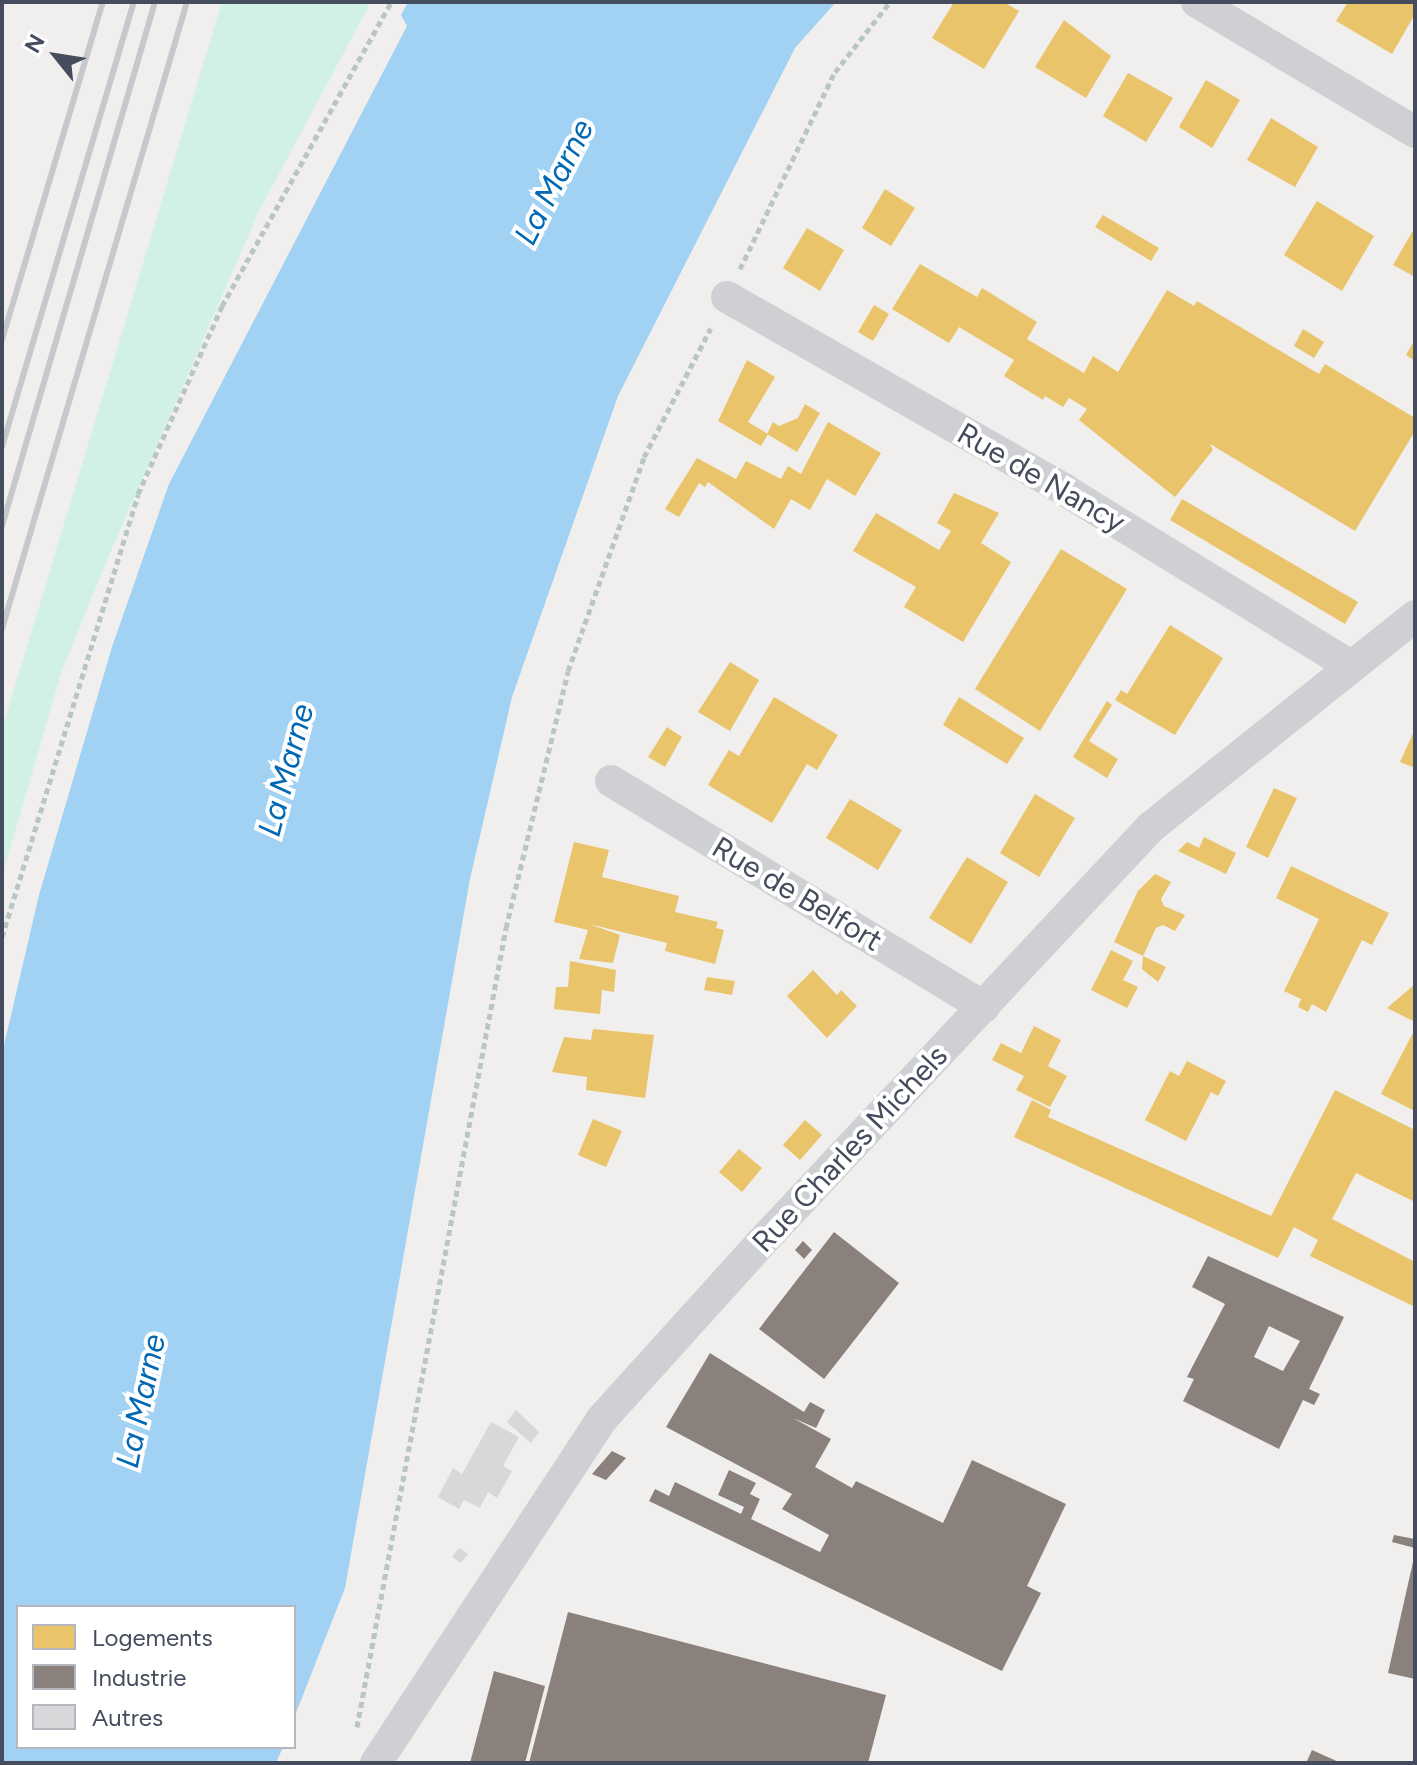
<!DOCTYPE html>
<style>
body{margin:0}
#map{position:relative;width:1417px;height:1765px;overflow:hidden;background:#f0efee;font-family:Figtree,sans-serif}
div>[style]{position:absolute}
.green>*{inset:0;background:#d1f1e4}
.water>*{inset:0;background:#a1d1f3}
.homes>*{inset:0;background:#e9c46a}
.industry>*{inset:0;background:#8a817c}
.building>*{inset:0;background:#d8d8da}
.path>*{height:5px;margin-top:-2.5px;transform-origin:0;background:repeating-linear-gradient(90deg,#b8c6c4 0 6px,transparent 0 10px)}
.street>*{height:32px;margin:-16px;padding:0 16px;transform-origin:16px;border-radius:16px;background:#ced0d4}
.rail>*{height:6px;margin:-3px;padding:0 3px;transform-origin:3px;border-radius:3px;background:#c6c8cb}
span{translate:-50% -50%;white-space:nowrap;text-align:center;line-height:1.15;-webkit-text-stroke:8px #fff;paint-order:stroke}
.street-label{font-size:30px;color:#444c5d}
.water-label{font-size:32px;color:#0068b4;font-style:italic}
.frame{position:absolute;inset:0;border:4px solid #444c5d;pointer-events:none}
.legend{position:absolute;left:16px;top:1605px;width:280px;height:144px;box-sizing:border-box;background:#fff;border:2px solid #b4b7be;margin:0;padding:10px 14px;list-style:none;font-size:24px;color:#444c5d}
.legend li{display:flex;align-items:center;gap:16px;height:40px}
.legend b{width:40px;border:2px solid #b4b7be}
.north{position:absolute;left:16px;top:16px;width:80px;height:80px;-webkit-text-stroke:6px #fff;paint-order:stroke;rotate:300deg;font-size:22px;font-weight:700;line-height:32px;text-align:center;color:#444c5d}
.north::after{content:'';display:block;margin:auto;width:28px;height:36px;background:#444c5d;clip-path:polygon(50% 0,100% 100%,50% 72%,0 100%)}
</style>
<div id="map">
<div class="green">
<div style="clip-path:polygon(222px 2px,371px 2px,259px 211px,111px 551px,62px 670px,2px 876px,2px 729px)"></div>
</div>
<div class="water">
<div style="clip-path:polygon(408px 2px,836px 2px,795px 48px,618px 396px,512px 697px,470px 879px,345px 1588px,294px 1718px,294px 1607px,18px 1607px,18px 1747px,283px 1747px,276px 1763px,2px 1763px,2px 1054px,39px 895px,112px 647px,169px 484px,407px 26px,401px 15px)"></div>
</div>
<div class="homes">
<div style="clip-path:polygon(954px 2px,1004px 2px,1019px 11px,984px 69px,932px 38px)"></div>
<div style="clip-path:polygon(1348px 2px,1415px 2px,1415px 14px,1392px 54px,1336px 21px)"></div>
<div style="clip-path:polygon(1064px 20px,1111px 56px,1086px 98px,1035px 67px)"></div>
<div style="clip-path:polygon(1128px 73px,1173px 98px,1146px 142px,1103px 116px)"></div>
<div style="clip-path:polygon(1206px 80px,1240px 100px,1212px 148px,1179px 127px)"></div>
<div style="clip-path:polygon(1271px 118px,1318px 147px,1295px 187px,1247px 160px)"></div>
<div style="clip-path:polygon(885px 189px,915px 208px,891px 246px,862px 228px)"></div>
<div style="clip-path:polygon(1317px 201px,1374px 236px,1342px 291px,1284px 255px)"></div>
<div style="clip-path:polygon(1103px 215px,1159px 248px,1151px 261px,1095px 227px)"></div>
<div style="clip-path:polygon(1415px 227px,1415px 277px,1393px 265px)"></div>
<div style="clip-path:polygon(807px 228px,844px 250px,820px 291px,783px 268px)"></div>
<div style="clip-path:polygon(920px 264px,977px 297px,982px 288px,1037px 322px,1027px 339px,1084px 373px,1093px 356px,1118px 372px,1167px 290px,1194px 306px,1197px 301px,1319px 374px,1325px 364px,1415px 418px,1415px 431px,1355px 531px,1210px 444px,1213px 450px,1175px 497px,1079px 420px,1087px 409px,1069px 398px,1063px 407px,1045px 396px,1043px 400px,1004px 376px,1014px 360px,959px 327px,949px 343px,892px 309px)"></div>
<div style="clip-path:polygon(874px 305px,889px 314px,873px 341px,858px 332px)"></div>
<div style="clip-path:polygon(1303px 329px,1324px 342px,1314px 358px,1294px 346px)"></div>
<div style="clip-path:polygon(1415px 339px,1415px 361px,1406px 355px)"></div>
<div style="clip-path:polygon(747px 360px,775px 377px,748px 422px,768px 434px,761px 446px,718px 421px)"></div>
<div style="clip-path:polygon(805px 404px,820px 413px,797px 452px,767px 434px,773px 422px,779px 426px,798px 418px)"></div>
<div style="clip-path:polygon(828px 422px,881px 453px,855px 496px,827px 479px,810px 510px,791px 499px,774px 529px,708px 482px,705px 487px,699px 483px,679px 517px,665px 509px,697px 458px,736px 479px,746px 461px,781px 479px,788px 466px,801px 474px)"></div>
<div style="clip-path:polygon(954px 493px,999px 513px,981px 543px,1011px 562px,963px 642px,904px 607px,916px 587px,853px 551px,876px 513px,939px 550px,951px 531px,937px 523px)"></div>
<div style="clip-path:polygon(1182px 499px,1358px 602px,1345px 624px,1170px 520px)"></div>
<div style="clip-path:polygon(1061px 549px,1127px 589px,1040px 731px,975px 689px)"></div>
<div style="clip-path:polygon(1170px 625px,1223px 658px,1175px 735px,1115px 700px,1121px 690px,1127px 694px)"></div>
<div style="clip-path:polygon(730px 662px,759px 680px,730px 731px,698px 712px)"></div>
<div style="clip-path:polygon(774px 697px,838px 735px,817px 770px,807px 764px,772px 823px,708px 785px,729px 750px,739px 756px)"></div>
<div style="clip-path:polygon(959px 697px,1024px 738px,1007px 764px,943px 725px)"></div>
<div style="clip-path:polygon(1107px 701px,1112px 705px,1089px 741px,1118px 759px,1107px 778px,1073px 757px)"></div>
<div style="clip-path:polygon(667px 727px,682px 737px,665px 767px,648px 757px)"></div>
<div style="clip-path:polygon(1415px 729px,1415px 768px,1400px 762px)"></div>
<div style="clip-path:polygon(1274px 788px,1297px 798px,1268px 858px,1246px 847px)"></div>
<div style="clip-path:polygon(1035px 794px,1075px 818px,1039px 877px,1000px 853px)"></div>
<div style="clip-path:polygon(850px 799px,902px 830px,878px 870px,826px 838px)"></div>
<div style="clip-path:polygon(1204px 837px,1236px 853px,1226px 874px,1178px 851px,1187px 842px,1199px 848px)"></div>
<div style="clip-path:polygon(574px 842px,609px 850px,602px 877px,679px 896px,675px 912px,718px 922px,716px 928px,724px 930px,715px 964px,665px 951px,667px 943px,589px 924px,620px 935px,613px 963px,579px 959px,588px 930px,554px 922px)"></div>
<div style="clip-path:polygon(967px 857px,1008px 882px,971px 944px,929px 918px)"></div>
<div style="clip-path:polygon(1291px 866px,1389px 913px,1372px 945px,1362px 940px,1326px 1012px,1312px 1004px,1308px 1012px,1298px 1007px,1301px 999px,1284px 991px,1319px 919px,1276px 898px)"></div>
<div style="clip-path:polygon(1155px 874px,1171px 882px,1161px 899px,1164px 906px,1185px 915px,1175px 931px,1163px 925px,1156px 928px,1143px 956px,1114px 942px,1138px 891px)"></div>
<div style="clip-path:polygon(1111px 950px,1133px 961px,1123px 980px,1138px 987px,1127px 1008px,1091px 990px)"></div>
<div style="clip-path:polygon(1143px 956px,1166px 967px,1158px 982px,1142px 969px)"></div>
<div style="clip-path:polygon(570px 961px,616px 970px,614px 992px,602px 990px,600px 1014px,554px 1009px,556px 987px,568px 987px)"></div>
<div style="clip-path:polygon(813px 970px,837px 995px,841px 990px,857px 1006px,827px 1038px,787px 996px)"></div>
<div style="clip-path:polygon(707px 977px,735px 981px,732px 995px,704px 990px)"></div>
<div style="clip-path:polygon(1415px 984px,1415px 1022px,1387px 1008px)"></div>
<div style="clip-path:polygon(1034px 1026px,1061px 1040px,1048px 1066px,1067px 1076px,1050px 1107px,1016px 1090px,1024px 1076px,992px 1060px,1001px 1043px,1021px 1053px)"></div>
<div style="clip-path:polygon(593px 1029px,654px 1035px,645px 1098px,586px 1090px,587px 1077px,552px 1072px,564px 1037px,591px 1040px)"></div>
<div style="clip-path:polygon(1415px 1029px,1415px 1111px,1381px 1094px)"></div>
<div style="clip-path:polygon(1187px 1061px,1226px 1081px,1218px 1096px,1211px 1092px,1186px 1141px,1145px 1120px,1170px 1071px,1179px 1076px)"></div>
<div style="clip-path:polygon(1335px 1090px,1415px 1130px,1415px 1202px,1356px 1173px,1332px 1219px,1415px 1262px,1415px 1307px,1310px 1256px,1318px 1240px,1294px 1227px,1278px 1258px,1014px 1137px,1032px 1100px,1051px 1110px,1048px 1117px,1271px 1216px)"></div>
<div style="clip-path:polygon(593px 1119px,622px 1131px,606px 1167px,578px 1155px)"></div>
<div style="clip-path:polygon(805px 1120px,822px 1135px,800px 1160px,783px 1145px)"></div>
<div style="clip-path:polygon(739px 1149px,762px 1168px,742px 1192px,719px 1172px)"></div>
</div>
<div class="industry">
<div style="clip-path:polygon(834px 1232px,899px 1283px,824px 1379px,759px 1329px)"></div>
<div style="clip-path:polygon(803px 1241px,812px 1250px,804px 1259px,795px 1250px)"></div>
<div style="clip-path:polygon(evenodd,1208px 1256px,1344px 1317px,1309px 1389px,1320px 1394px,1314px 1405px,1303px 1400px,1279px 1449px,1183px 1401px,1194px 1379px,1187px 1377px,1225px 1304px,1192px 1287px,1208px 1256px,1269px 1326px,1300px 1341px,1283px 1371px,1254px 1357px,1269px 1326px)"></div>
<div style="clip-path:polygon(710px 1353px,804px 1412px,810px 1402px,825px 1410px,816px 1428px,793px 1418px,831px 1439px,815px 1467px,852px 1488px,856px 1481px,943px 1523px,972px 1460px,1066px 1504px,1027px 1586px,1041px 1593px,1002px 1671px,649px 1501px,655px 1489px,669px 1496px,675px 1482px,741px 1514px,744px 1507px,718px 1495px,729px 1470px,756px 1483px,750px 1494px,760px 1499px,751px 1519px,820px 1552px,829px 1535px,782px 1509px,792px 1494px,666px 1427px)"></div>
<div style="clip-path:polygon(612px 1451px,626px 1458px,606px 1480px,592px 1474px)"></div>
<div style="clip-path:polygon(1394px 1535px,1415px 1539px,1415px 1548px,1392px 1542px)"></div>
<div style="clip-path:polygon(1415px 1553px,1415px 1679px,1388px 1673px)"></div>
<div style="clip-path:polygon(568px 1612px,886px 1695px,868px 1763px,529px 1763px)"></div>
<div style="clip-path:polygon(494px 1671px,545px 1686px,525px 1763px,470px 1763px)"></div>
<div style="clip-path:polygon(1312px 1750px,1341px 1763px,1306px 1763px)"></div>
</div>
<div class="building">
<div style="clip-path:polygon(516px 1410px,539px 1432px,531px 1443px,507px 1422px)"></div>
<div style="clip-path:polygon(491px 1422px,519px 1437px,503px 1466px,512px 1471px,497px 1498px,488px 1492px,480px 1508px,464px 1500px,459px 1509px,438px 1497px,453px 1468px,462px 1474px)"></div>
<div style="clip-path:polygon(459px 1548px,468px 1554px,461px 1563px,452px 1557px)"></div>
</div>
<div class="path">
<div style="left:740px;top:269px;width:219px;rotate:-64.3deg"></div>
<div style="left:835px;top:72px;width:89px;rotate:-51.8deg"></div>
<div style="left:2px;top:937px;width:463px;rotate:-72.9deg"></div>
<div style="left:138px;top:494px;width:206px;rotate:-65.9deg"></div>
<div style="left:222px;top:306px;width:348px;rotate:-60.9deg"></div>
<div style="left:357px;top:1727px;width:813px;rotate:-79.44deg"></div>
<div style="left:506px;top:928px;width:264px;rotate:-76.4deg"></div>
<div style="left:568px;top:671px;width:227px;rotate:-70.4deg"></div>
<div style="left:644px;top:457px;width:145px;rotate:-62.6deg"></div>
</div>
<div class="street">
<div style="left:1197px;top:2px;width:254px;rotate:30.8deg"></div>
<div style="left:727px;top:297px;width:387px;rotate:29.7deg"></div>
<div style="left:1063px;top:489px;width:338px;rotate:31.6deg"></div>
<div style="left:611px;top:781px;width:436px;rotate:31.2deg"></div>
<div style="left:376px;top:1763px;width:410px;rotate:-56.7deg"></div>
<div style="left:601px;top:1420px;width:236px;rotate:-47.9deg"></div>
<div style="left:759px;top:1245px;width:573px;rotate:-46.84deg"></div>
<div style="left:1151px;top:827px;width:338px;rotate:-38.6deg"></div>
</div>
<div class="rail">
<div style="left:2px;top:340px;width:353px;rotate:-73.4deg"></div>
<div style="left:2px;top:447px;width:464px;rotate:-73.5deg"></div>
<div style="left:2px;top:526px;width:546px;rotate:-73.72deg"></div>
<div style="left:2px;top:629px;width:654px;rotate:-73.56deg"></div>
</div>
<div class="street-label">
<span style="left:1041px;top:478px;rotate:30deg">Rue de Nancy</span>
<span style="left:797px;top:894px;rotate:31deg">Rue de Belfort</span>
<span style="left:850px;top:1149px;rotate:-47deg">Rue Charles Michels</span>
</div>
<div class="water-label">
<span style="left:554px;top:182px;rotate:-63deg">La Marne</span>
<span style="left:286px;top:770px;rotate:-75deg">La Marne</span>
<span style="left:141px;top:1401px;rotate:-78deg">La Marne</span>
</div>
<div class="frame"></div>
<ul class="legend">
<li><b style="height:22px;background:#e9c46a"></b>Logements</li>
<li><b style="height:22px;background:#8a817c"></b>Industrie</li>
<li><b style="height:22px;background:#d8d8da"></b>Autres</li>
</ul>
<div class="north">N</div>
</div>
